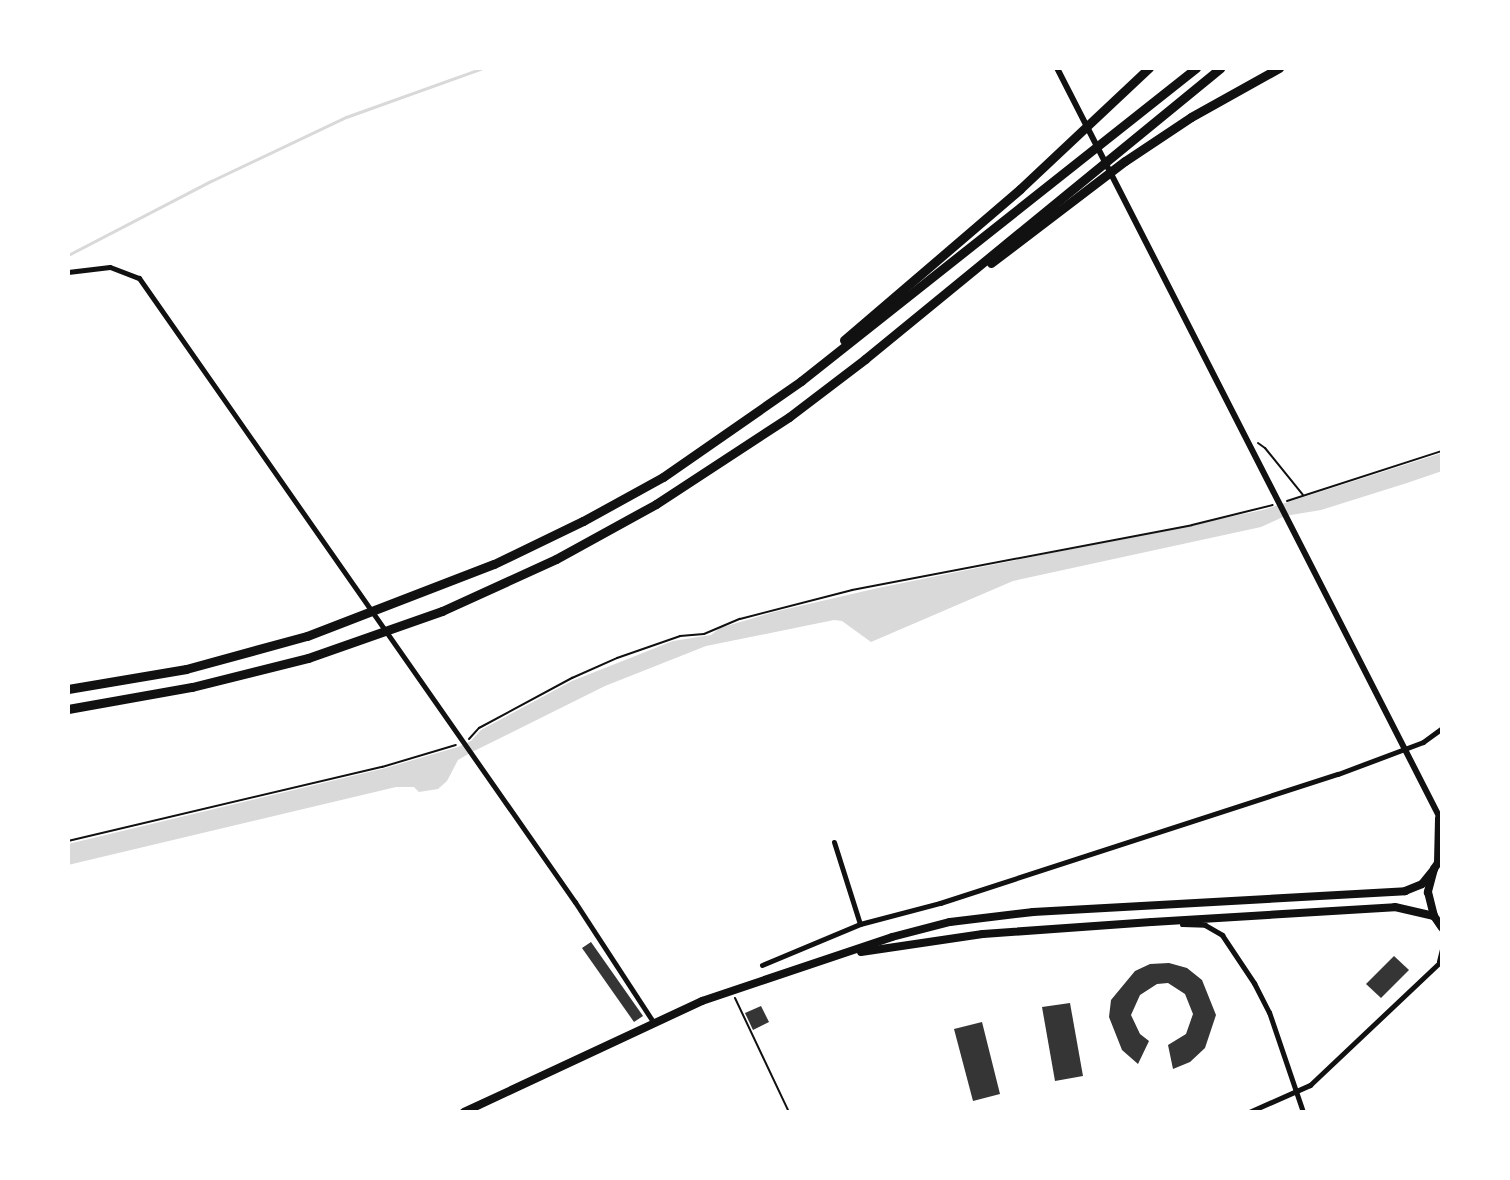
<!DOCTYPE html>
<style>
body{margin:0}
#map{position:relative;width:1510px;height:1180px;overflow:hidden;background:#fff;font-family:"Asap Condensed",sans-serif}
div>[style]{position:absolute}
.water>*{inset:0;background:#d9d9d9}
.stream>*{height:3px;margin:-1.5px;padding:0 1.5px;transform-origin:1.5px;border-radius:1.5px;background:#d9d9d9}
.building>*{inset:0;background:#353535}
.path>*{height:2px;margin:-1px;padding:0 1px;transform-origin:1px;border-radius:1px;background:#111}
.minor>*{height:5px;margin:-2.5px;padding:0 2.5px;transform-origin:2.5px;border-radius:2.5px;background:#111}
.tertiary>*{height:6px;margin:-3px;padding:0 3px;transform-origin:3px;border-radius:3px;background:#111}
.primary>*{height:8px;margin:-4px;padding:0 4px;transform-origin:4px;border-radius:4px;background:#111}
.motorway>*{height:9px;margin:-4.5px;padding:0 4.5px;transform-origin:4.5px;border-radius:4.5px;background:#111}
span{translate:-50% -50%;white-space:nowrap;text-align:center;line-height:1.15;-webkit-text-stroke:6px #fff;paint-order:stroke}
.frame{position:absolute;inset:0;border:70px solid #fff;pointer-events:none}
</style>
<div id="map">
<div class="water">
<div style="clip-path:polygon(1442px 453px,1442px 471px,1407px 483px,1321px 510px,1285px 516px,1261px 527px,1013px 581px,871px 642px,842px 621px,834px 620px,706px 646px,605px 686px,470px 753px,458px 760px,447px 781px,438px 789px,419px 792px,414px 787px,396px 787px,68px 865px,68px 844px,386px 768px,458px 747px,471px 741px,481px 730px,572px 681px,673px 641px,711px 635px,720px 628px,774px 612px,878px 588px,1263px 510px)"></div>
</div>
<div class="stream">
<div style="left:68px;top:255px;width:161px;rotate:-27.4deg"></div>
<div style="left:211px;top:181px;width:149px;rotate:-25.4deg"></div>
<div style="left:346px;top:117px;width:145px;rotate:-19.7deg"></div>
</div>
<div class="building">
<div style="clip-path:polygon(591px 942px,643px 1016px,634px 1022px,582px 948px)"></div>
<div style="clip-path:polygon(1394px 956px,1409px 970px,1381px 998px,1366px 984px)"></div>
<div style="clip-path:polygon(1169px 963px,1187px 968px,1202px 980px,1216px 1015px,1205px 1048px,1190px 1062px,1173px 1069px,1168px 1045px,1186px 1034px,1193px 1014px,1185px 994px,1168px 983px,1157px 984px,1140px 995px,1131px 1015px,1140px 1034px,1149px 1041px,1138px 1064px,1122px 1050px,1109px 1017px,1111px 1000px,1135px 971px,1150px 964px)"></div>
<div style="clip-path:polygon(1070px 1003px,1083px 1076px,1055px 1081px,1042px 1007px)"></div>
<div style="clip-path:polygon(761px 1006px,769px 1022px,753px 1030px,745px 1013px)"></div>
<div style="clip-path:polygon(982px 1022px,1000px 1094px,973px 1101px,954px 1029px)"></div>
</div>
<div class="path">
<div style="left:1258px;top:443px;width:9px;rotate:36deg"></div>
<div style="left:1265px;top:448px;width:60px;rotate:51deg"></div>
<div style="left:1287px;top:501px;width:163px;rotate:-17.9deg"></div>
<div style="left:469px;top:739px;width:15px;rotate:-48deg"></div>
<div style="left:479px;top:728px;width:106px;rotate:-28.3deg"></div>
<div style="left:572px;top:678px;width:49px;rotate:-24deg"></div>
<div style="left:617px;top:658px;width:67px;rotate:-19.2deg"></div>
<div style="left:680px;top:636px;width:24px;rotate:-5deg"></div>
<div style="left:704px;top:634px;width:39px;rotate:-23deg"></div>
<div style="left:740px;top:619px;width:116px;rotate:-14.5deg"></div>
<div style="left:852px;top:590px;width:346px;rotate:-10.8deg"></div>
<div style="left:1192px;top:525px;width:83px;rotate:-13.9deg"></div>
<div style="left:68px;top:841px;width:323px;rotate:-13.3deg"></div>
<div style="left:382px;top:767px;width:77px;rotate:-16.6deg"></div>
<div style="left:735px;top:998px;width:126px;rotate:64.7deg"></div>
</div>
<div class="minor">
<div style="left:68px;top:272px;width:42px;rotate:-6.8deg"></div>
<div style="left:110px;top:267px;width:31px;rotate:21deg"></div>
<div style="left:139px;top:278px;width:761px;rotate:55.06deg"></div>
<div style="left:575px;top:902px;width:145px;rotate:56.9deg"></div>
<div style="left:834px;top:842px;width:86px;rotate:72.4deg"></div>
<div style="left:1182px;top:924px;width:23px;rotate:2deg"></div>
<div style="left:1205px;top:925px;width:20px;rotate:30deg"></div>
<div style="left:1222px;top:935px;width:58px;rotate:56.3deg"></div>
<div style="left:1254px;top:983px;width:33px;rotate:63deg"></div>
<div style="left:1269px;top:1012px;width:106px;rotate:71.2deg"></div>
<div style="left:1439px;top:961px;width:12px;rotate:-76deg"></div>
<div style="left:762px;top:965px;width:106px;rotate:-22.7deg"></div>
<div style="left:860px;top:924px;width:83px;rotate:-14.7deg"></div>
<div style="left:940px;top:903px;width:418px;rotate:-18deg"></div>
<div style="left:1338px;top:774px;width:91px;rotate:-20.6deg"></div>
<div style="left:1423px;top:742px;width:24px;rotate:-36deg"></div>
<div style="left:1249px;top:1112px;width:67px;rotate:-23.9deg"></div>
<div style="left:1310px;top:1085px;width:182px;rotate:-43.4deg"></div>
</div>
<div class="tertiary">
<div style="left:1057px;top:68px;width:847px;rotate:62.95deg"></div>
<div style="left:1437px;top:863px;width:45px;rotate:-88.7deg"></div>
</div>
<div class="primary">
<div style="left:1442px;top:857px;width:14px;rotate:124deg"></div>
<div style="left:1434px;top:869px;width:24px;rotate:105deg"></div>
<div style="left:1428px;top:892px;width:25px;rotate:76deg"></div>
<div style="left:1434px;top:916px;width:14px;rotate:56deg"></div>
<div style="left:861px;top:952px;width:123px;rotate:-8.4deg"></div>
<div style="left:983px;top:934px;width:169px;rotate:-4.1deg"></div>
<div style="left:1152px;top:922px;width:243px;rotate:-3.5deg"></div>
<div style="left:1395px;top:907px;width:40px;rotate:13deg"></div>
<div style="left:464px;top:1112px;width:263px;rotate:-25deg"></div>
<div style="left:702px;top:1001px;width:200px;rotate:-18.6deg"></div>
<div style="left:892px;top:937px;width:60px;rotate:-14.5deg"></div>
<div style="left:950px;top:922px;width:84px;rotate:-6.9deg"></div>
<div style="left:1033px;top:912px;width:373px;rotate:-3.2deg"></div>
<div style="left:1405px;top:891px;width:18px;rotate:-22deg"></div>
<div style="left:1422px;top:884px;width:19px;rotate:-51deg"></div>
</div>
<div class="motorway">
<div style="left:991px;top:263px;width:168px;rotate:-37.3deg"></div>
<div style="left:1125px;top:161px;width:79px;rotate:-33.7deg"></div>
<div style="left:1191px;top:117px;width:101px;rotate:-29.1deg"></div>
<div style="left:844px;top:340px;width:232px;rotate:-40.6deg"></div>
<div style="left:1020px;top:189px;width:177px;rotate:-43.2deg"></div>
<div style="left:68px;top:689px;width:120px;rotate:-9.6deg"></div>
<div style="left:186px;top:669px;width:125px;rotate:-15.3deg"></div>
<div style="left:307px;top:636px;width:200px;rotate:-21.1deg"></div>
<div style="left:494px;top:564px;width:99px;rotate:-25.8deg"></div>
<div style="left:583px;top:521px;width:91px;rotate:-28.8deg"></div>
<div style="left:663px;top:477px;width:168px;rotate:-34.8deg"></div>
<div style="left:801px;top:381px;width:504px;rotate:-38.39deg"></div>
<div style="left:68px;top:709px;width:126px;rotate:-10.1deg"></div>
<div style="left:192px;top:687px;width:120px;rotate:-14deg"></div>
<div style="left:308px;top:658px;width:142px;rotate:-19.3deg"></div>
<div style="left:442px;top:611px;width:125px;rotate:-24.5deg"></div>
<div style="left:556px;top:559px;width:114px;rotate:-28.8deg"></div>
<div style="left:656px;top:504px;width:159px;rotate:-33.2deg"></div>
<div style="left:789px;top:417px;width:96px;rotate:-37.3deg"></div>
<div style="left:865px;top:359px;width:459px;rotate:-39.3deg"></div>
</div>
<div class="frame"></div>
</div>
